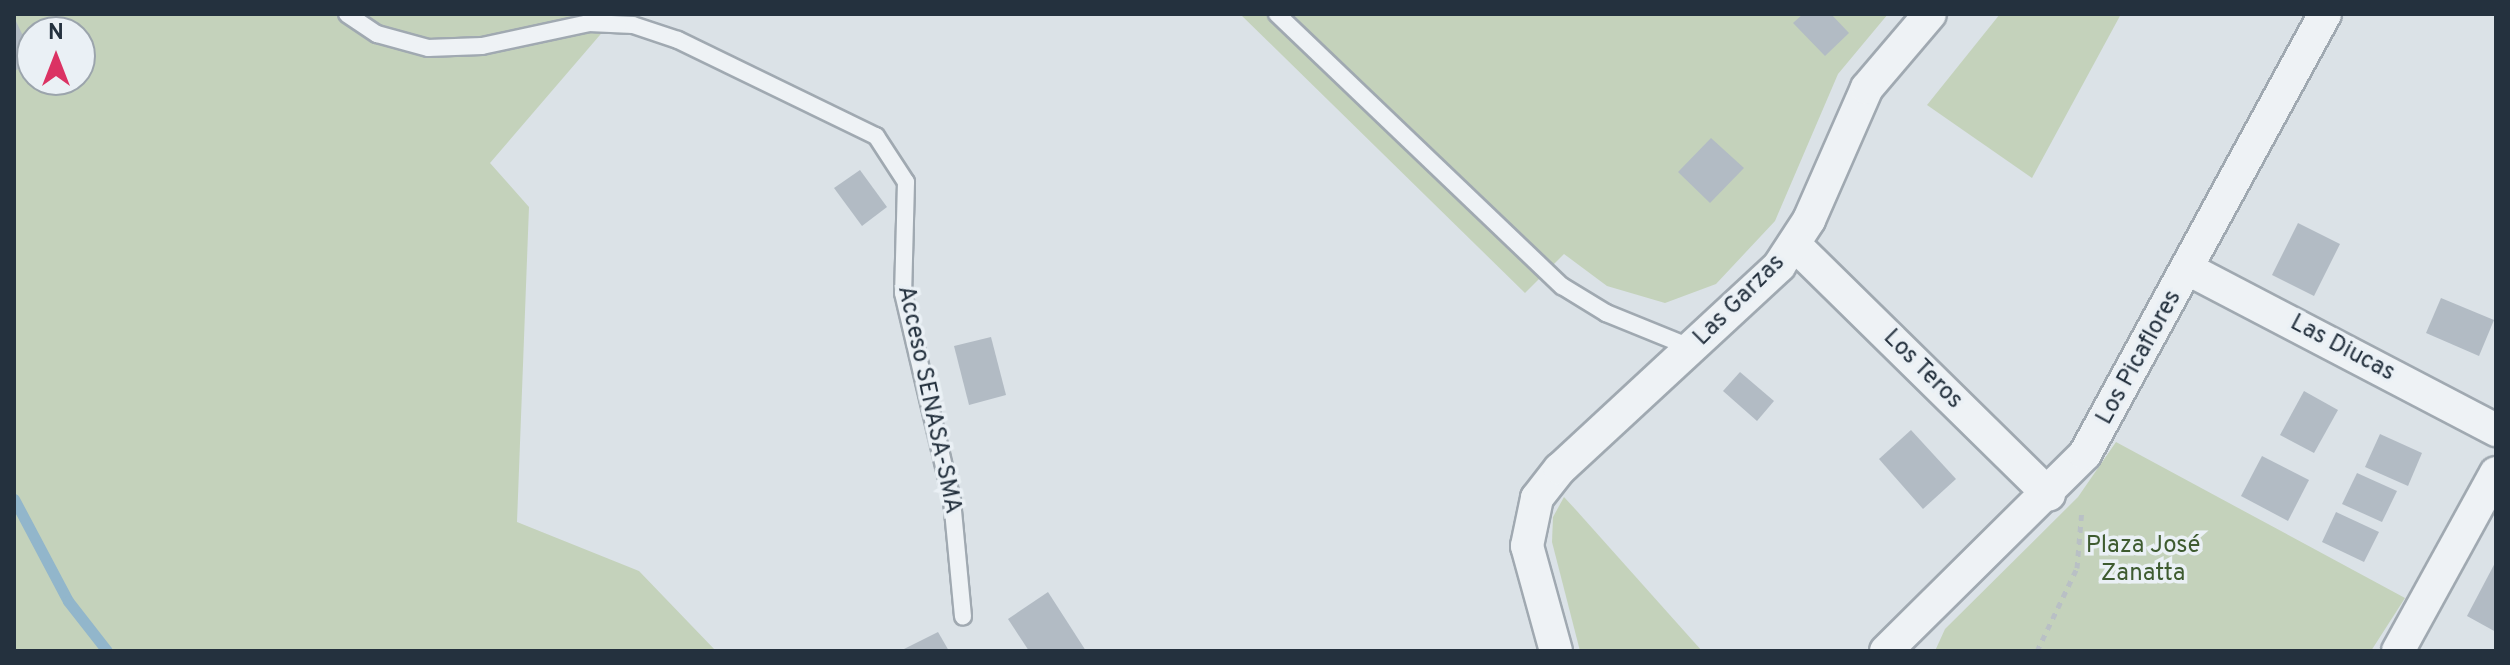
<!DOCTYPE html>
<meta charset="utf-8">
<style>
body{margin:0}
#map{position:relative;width:2510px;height:665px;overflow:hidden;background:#dbe2e7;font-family:Overpass,sans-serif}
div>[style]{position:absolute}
.green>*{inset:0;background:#c4d2bb}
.stream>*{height:11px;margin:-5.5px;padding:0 5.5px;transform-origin:5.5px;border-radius:5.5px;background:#92b6cb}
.building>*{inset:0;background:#b2bbc4}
.path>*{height:5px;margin-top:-2.5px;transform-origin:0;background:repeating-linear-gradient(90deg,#b9c0c5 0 6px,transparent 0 12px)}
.roads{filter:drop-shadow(2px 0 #a0a9b1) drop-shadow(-2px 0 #a0a9b1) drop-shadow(0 2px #a0a9b1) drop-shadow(0 -2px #a0a9b1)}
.service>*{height:16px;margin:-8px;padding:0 8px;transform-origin:8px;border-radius:8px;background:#eef2f5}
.minor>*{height:32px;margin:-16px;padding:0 16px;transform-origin:16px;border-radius:16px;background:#eef2f5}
span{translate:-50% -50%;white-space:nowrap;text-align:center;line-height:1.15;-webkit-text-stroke:7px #eaf0f5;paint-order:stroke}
.street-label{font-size:24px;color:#24313e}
.park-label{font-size:24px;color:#3e5b30}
.frame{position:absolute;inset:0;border:16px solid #24313e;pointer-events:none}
.north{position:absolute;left:16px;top:16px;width:80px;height:80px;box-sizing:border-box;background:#eaf0f5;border:2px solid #9ba4ac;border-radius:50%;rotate:0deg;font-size:22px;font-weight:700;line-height:32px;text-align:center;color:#24313e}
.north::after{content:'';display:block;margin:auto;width:28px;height:36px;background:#db3263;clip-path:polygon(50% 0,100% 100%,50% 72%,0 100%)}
</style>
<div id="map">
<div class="green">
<div style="clip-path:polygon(evenodd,14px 14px,618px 14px,490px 163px,529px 207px,517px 522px,639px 571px,716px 651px,14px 651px,14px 14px,32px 32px,80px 32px,80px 80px,32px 80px,32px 32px)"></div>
<div style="clip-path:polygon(1240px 14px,1888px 14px,1838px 74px,1775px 221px,1716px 284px,1665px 303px,1607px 286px,1564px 254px,1525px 293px)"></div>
<div style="clip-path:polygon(2000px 14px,2121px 14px,2032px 178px,1927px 105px)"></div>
<div style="clip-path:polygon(2116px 442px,2405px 598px,2371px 651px,1935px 651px,1945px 629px,2078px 497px)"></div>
<div style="clip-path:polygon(1564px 497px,1576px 510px,1702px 651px,1580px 651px,1552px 542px,1553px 517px)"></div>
</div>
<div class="stream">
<div style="left:14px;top:499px;width:115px;rotate:62.1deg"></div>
<div style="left:68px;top:601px;width:63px;rotate:52deg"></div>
</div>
<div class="building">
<div style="clip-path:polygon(1803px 14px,1831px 14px,1849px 33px,1825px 56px,1793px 23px)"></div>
<div style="clip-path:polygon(14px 17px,32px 55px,32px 63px,14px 71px)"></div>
<div style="clip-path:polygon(1711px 138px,1744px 168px,1710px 203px,1678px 172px)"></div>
<div style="clip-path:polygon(860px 170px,887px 207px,862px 226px,834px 188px)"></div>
<div style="clip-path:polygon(2298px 223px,2340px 244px,2314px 296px,2272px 275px)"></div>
<div style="clip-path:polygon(2441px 298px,2494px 320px,2479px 356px,2426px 333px)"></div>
<div style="clip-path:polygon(991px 337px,1006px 395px,969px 405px,954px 346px)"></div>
<div style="clip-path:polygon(1740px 372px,1774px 401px,1757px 421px,1723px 391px)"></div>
<div style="clip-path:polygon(2304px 391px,2338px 410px,2314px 453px,2280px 435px)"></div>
<div style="clip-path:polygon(1911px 430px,1956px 479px,1923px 509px,1879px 459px)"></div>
<div style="clip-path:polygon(2380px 434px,2422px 453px,2408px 486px,2365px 467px)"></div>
<div style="clip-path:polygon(2262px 456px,2309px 480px,2288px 521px,2241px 496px)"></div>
<div style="clip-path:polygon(2357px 473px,2397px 491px,2382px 522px,2342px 504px)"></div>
<div style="clip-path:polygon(2336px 512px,2379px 532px,2364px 562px,2322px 542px)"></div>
<div style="clip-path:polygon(2496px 561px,2496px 632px,2467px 616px)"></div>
<div style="clip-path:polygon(1048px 592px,1086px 651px,1029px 651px,1008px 619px)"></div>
<div style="clip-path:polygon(938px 632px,949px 651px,900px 651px)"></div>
</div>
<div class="path">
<div style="left:2037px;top:651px;width:92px;rotate:-64.3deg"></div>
<div style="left:2077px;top:568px;width:59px;rotate:-85.2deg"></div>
</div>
<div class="roads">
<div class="service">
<div style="left:347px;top:14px;width:36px;rotate:34deg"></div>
<div style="left:377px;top:34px;width:53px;rotate:15.4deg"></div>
<div style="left:428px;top:48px;width:54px;rotate:-2.1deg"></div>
<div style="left:482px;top:46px;width:109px;rotate:-12.1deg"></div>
<div style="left:589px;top:23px;width:44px;rotate:2.6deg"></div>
<div style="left:633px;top:25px;width:47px;rotate:18.4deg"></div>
<div style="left:678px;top:40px;width:220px;rotate:25.9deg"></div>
<div style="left:876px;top:136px;width:55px;rotate:56.9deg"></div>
<div style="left:906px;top:182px;width:111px;rotate:91.5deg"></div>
<div style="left:903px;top:293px;width:213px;rotate:76.7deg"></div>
<div style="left:952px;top:500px;width:117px;rotate:84.6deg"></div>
<div style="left:1277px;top:14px;width:394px;rotate:43.7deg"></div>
<div style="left:1562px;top:286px;width:52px;rotate:31.5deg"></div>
<div style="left:1606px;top:313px;width:93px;rotate:22.1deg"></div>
</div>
<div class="minor">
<div style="left:1795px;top:245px;width:356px;rotate:44.5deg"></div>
<div style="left:2188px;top:269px;width:348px;rotate:27.6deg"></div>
<div style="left:1556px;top:651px;width:109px;rotate:-105.4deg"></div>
<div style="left:1527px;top:546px;width:49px;rotate:-78.2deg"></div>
<div style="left:1537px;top:498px;width:37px;rotate:-52deg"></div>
<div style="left:1560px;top:469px;width:299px;rotate:-42.8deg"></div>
<div style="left:1779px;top:266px;width:55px;rotate:-56.9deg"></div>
<div style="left:1809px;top:220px;width:144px;rotate:-66.3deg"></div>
<div style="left:1867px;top:88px;width:97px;rotate:-49.6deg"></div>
<div style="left:1886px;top:651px;width:280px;rotate:-44.7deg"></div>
<div style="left:2085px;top:454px;width:501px;rotate:-61.39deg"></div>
<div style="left:2398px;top:651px;width:203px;rotate:-61.2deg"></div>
</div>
</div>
<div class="street-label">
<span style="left:1740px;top:301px;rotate:-45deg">Las Garzas</span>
<span style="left:2342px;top:349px;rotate:28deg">Las Diucas</span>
<span style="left:2140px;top:358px;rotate:-61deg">Los Picaflores</span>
<span style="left:1922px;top:370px;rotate:45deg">Los Teros</span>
<span style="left:928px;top:400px;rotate:78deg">Acceso SENASA-SMA</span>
</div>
<div class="park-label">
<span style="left:2143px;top:561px">Plaza José<br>Zanatta</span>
</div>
<div class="frame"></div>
<div class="north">N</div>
</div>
